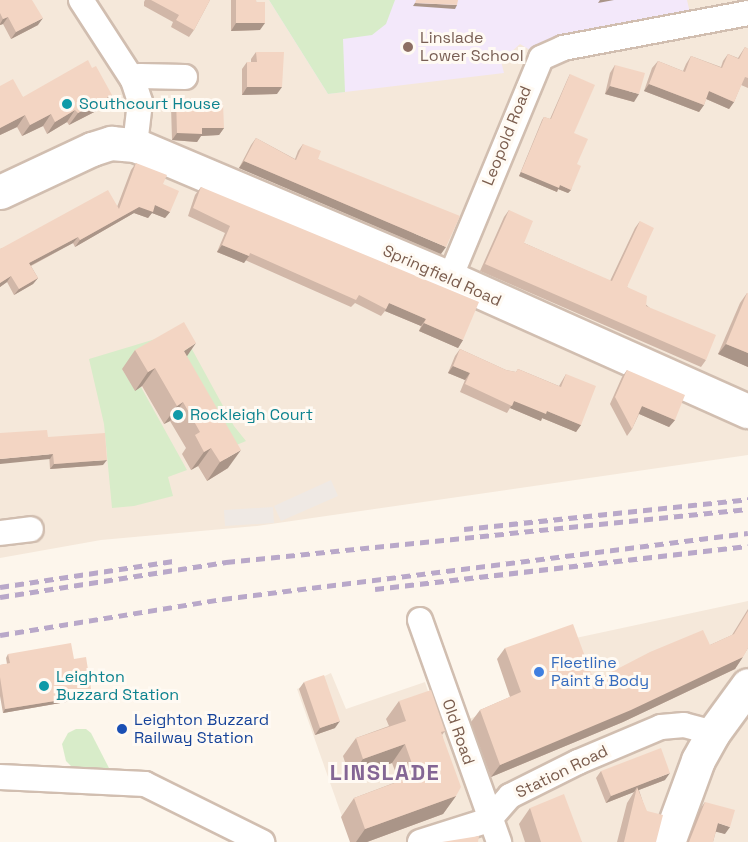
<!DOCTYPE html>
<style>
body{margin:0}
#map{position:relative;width:748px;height:842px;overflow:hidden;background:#fdf6ec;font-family:"Space Grotesk",sans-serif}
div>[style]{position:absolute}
.residential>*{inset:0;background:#f5e8da}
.industrial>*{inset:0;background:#efe9e4}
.education>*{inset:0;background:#f3e8fa}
.green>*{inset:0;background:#d8ecc9}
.roads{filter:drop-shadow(2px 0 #d1beb0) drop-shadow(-2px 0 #d1beb0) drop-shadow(0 2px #d1beb0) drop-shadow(0 -2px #d1beb0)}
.street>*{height:24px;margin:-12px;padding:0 12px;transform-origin:12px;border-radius:12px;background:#fff}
.secondary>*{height:33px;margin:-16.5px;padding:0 16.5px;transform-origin:16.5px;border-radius:16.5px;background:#fff}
.rail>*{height:4.5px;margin-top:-2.25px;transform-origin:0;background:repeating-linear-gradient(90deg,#b9a8c9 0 9px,transparent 0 15px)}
.wall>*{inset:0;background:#d1b7a8}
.shaded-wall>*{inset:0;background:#aa9588}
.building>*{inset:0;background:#f3d5c3}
.dots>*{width:16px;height:16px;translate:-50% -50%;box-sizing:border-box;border:3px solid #fffaf3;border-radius:50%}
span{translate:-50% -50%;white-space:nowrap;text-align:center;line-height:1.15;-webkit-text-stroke:6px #fffaf3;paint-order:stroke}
.education-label{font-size:16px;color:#785e54}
.left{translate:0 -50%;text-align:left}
.culture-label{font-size:16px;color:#0d838f}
.street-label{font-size:16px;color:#7a5c4d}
.shop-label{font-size:16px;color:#366cbe}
.transit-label{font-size:16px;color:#164399}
.district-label{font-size:22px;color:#846695;font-weight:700;letter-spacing:1.5px}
</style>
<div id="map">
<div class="residential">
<div style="clip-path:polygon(0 0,748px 0,748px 455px,257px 526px,101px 540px,0 558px)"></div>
<div style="clip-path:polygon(748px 601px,748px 842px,351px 842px,297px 689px,331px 673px,346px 709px,425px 682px,441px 730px,502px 706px,571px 639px)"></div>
</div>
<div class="industrial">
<div style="clip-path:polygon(331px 480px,338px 496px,281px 521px,274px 506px)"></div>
<div style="clip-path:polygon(273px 507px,274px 523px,225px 526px,224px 510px)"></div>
</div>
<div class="education">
<div style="clip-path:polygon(269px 0,687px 0,690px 13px,558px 39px,530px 50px,520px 44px,501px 61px,504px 73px,328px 94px)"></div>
</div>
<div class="green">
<div style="clip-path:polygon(269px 0,395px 0,386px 24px,372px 35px,343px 39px,345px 92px,328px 94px)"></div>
<div style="clip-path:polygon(182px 331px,234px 426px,246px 441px,227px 449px,122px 369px,135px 390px,141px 387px,187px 470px,168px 477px,173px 496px,134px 506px,112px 508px,104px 424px,89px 359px)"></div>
<div style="clip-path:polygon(76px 729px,86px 729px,91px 733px,110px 770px,81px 770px,71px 766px,66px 761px,62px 744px,68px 733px)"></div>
</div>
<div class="roads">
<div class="street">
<div style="left:81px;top:0;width:95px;rotate:57deg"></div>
<div style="left:133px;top:80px;width:23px;rotate:72deg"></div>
<div style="left:140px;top:102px;width:43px;rotate:96.6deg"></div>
<div style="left:133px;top:80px;width:8px;rotate:-30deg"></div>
<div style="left:140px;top:76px;width:45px;rotate:1.3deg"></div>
<div style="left:450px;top:278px;width:238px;rotate:-67.5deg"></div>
<div style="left:541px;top:58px;width:24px;rotate:-24deg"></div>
<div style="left:563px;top:48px;width:188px;rotate:-10.7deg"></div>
<div style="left:0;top:533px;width:31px;rotate:-7deg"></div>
<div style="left:420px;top:620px;width:236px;rotate:70.4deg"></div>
<div style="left:0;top:777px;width:145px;rotate:2.8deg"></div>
<div style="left:145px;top:784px;width:131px;rotate:26.4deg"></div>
<div style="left:420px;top:842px;width:72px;rotate:-17.7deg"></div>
<div style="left:489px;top:820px;width:32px;rotate:-49deg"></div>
<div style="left:510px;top:796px;width:76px;rotate:-26.6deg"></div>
<div style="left:578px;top:762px;width:90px;rotate:-22.9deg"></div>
<div style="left:661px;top:727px;width:23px;rotate:-5deg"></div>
<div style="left:684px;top:725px;width:30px;rotate:15deg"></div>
</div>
<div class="secondary">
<div style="left:0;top:192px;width:102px;rotate:-25.1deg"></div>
<div style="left:92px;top:149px;width:20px;rotate:-18deg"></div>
<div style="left:111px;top:143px;width:24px;rotate:5deg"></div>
<div style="left:135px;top:145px;width:342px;rotate:22.9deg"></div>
<div style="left:450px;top:278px;width:326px;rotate:24.1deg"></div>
<div style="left:668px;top:842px;width:87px;rotate:-69.9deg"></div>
<div style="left:698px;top:760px;width:31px;rotate:-61deg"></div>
<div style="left:713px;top:733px;width:59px;rotate:-53.9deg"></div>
</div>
</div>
<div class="rail">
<div style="left:464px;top:529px;width:286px;rotate:-6deg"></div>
<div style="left:0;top:587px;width:177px;rotate:-8.5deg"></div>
<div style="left:375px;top:589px;width:375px;rotate:-6.6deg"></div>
<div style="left:0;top:597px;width:229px;rotate:-8.8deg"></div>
<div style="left:226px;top:562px;width:525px;rotate:-5.8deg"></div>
<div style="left:0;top:635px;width:226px;rotate:-9.2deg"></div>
<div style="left:223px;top:599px;width:529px;rotate:-7.17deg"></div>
</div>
<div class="wall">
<div style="clip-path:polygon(0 0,38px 25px,11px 39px,3px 24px,0 25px)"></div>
<div style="clip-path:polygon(145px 0,210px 0,194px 30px,189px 37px,171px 27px,173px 22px,144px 6px,144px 2px)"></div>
<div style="clip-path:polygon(231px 0,256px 0,260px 30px,231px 31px)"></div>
<div style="clip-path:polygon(745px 47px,748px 49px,748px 88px,741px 85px,734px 102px,729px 109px,706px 99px,704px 105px,699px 112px,644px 91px,652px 68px,658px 61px,683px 71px,686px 64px,691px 56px,721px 67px,723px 61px,728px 54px,738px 58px)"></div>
<div style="clip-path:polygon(256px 52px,277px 94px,242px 95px,242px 69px,247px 62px,251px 62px,251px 59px)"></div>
<div style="clip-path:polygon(615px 65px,634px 102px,605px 94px,610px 73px)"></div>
<div style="clip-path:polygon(570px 74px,574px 133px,577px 164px,571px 190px,568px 193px,558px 189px,557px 192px,519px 176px,542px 120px,544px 117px,550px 119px,568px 78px)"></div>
<div style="clip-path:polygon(0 86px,23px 97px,104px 107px,69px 125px,67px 122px,47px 134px,43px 126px,22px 136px,17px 127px,0 135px)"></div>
<div style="clip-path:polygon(176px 98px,202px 103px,224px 128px,219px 135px,201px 136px,197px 142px,172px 140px,171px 106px)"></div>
<div style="clip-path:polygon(256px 138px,295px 159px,298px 151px,303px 144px,318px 159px,441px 254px,239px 168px,251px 145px)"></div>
<div style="clip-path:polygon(136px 163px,163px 184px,170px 212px,165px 218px,152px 213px,148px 218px,134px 213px,75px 247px,73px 243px,31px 266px,38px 278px,33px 284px,14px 295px,7px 282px,0 287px,0 249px,117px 207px,131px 170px)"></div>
<div style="clip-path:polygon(201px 187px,463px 340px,458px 348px,419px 331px,421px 326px,385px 311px,381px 316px,355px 303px,351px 307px,245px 260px,244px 263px,217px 252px,225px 233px,188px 216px,195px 195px)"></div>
<div style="clip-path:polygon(509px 210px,524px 243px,610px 281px,635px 228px,640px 221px,627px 287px,706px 360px,701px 367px,480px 271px,504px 217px)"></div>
<div style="clip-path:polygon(747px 293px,748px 367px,718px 354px,740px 303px)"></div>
<div style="clip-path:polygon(460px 349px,506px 370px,516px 372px,518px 369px,559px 386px,566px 374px,581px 425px,576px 432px,542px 418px,541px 421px,510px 408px,507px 413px,460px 392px,465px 380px,448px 373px,455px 356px)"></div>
<div style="clip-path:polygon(135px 350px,187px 357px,228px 468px,207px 481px,198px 466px,191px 470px,182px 454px,186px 448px,170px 421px,164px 424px,142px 386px,135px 391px,122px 369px)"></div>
<div style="clip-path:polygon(627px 370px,675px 420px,669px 427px,639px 414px,632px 429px,627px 436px,610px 404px,622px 377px)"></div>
<div style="clip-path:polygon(48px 437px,103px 465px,50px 469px)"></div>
<div style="clip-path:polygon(748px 609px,748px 648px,735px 669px,623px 722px,491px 777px,471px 722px,480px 710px,510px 697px,497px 659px,505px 648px,594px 681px,710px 645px,732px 635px)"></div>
<div style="clip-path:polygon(8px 654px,74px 659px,89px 698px,3px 713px,0 696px,0 665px,7px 664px,6px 658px)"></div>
<div style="clip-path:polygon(304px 682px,335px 728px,315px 735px,299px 689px)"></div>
<div style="clip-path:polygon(399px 701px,445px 731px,442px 735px,456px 796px,443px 814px,367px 842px,350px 842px,341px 817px,354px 798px,399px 781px,392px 763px,350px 777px,343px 756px,356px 738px,389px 726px,386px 719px)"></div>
<div style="clip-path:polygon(601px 771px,665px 780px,639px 790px,656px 842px,617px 842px,627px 803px,634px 792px,606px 803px,596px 778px)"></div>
<div style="clip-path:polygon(705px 802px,725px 834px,716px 831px,713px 842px,687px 842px,700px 809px)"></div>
<div style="clip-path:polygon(530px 808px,582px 842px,525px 842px,519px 824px)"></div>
</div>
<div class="shaded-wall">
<div style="clip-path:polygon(600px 0,614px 0,598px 3px)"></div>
<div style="clip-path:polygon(415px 3px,457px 5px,455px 9px,413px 6px)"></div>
<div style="clip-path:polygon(8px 17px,3px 24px,0 25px,0 24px,3px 19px)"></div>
<div style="clip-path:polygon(43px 18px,38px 25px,11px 39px,16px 32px)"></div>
<div style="clip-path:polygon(236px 23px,265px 23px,260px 30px,231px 31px)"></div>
<div style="clip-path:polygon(649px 84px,704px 105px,699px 112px,644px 91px)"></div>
<div style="clip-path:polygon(610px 86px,639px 94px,634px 102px,605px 94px)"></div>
<div style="clip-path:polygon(247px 87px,282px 87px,277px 94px,242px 95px)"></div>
<div style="clip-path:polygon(709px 91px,734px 102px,729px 109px,704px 98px)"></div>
<div style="clip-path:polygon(112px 95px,104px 107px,69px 125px,78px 113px)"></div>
<div style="clip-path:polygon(75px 110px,67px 122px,47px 134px,55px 122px)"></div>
<div style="clip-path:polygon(51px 114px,43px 126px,22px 136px,30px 125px)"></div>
<div style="clip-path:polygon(25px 115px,17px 127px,0 135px,0 128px)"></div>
<div style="clip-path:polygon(202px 128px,224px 128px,219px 135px,201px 136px,197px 142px,172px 140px,177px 133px)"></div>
<div style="clip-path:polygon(244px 161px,446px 247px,441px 254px,239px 168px)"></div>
<div style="clip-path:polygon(521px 172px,560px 185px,571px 190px,568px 193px,558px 189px,557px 192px,519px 176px)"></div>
<div style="clip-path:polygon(155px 205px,170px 212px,165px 218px,152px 213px,148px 218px,134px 213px,75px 247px,80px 240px,139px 207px)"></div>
<div style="clip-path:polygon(78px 237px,73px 243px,24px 269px,29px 263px)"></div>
<div style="clip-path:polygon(222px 245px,249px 256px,244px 263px,217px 252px)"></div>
<div style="clip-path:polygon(11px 276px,7px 282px,0 287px,0 283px)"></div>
<div style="clip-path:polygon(38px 278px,33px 284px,14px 295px,19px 289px)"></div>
<div style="clip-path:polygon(389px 303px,426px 319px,421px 326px,385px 311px)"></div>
<div style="clip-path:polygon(424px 323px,463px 340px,458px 348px,419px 331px)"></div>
<div style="clip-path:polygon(196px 343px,183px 362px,184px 351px)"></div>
<div style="clip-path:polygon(726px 344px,748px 353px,748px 367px,718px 354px)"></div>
<div style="clip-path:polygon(453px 366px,470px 373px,465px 380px,448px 373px)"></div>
<div style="clip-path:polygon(155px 368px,142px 386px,135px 391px,148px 372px)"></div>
<div style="clip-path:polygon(514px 401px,547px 411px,581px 425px,576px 432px,542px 418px,541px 421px,510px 408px)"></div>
<div style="clip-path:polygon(183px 402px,170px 421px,164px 424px,177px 406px)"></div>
<div style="clip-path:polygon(642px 406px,675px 420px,669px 427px,637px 413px)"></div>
<div style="clip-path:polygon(211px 448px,198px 466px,191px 470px,204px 452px)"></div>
<div style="clip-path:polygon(241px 450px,228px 468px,207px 481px,220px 462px)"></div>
<div style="clip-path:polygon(53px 454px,50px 459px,0 464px,0 459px)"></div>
<div style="clip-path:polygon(107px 460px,103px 465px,50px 469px,54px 464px)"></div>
<div style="clip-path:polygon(743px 657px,735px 669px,623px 722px,491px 777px,500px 765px)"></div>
<div style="clip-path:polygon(92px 695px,89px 698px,3px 713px,5px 709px)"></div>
<div style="clip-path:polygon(340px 721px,335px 728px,315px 735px,320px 728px)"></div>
<div style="clip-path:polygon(405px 744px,392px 763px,350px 777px,363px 759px)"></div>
<div style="clip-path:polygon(670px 773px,665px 780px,636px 791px,637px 787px,634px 792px,606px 803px,611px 796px)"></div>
<div style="clip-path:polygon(456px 796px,443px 814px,367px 842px,356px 842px,365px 829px)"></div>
<div style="clip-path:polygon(718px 823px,730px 827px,725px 834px,713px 831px)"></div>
</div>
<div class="building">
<div style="clip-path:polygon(0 0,32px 0,43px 18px,16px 32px,8px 17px,3px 19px,0 13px)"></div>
<div style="clip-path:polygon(151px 0,210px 0,194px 30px,176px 20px,179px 15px)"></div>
<div style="clip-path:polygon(236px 0,256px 0,256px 2px,265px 2px,265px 23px,236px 23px)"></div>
<div style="clip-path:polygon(416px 0,458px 0,457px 5px,415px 3px)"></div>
<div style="clip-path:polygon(745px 47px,748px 49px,748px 78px,745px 77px,734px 102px,709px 91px,704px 105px,649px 84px,658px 61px,685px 72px,691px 56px,722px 68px,728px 54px,739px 59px)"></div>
<div style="clip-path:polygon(256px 52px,284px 52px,282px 87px,247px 87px,247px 62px,257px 62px)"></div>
<div style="clip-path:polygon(88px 60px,92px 68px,96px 66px,112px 95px,78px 113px,75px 110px,55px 122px,51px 114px,30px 125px,25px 115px,0 128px,0 86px,13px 79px,23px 97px)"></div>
<div style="clip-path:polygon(615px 65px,645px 73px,639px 94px,610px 86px)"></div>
<div style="clip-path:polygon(570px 74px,595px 85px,574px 133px,588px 139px,577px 164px,581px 166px,571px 190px,560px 185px,559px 188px,521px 172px,544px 117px,551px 119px)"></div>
<div style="clip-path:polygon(176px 98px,202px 98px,202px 103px,223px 103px,224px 128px,202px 128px,202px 134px,177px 133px)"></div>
<div style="clip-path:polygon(256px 138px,296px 160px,303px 144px,321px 151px,318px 159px,460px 216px,446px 247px,244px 161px)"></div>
<div style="clip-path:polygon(136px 163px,167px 175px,163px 184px,179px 191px,170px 212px,155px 205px,153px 212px,139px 207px,80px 240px,78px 237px,29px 263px,38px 278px,19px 289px,11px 276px,0 283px,0 249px,108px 190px,119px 209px)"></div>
<div style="clip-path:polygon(201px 187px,479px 302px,463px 340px,424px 323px,426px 319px,389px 303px,386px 309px,359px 295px,356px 300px,250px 253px,249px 256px,222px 245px,230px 226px,193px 208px)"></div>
<div style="clip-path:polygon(509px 210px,533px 221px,524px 243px,612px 281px,640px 221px,654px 228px,627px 287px,647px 296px,646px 306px,716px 335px,706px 360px,485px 264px)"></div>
<div style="clip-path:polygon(747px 293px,748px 293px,748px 353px,726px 344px)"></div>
<div style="clip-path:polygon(184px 322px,196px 343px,184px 351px,241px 450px,220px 462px,211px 448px,204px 452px,195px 435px,200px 432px,183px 402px,177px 406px,155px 368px,148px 372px,135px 350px)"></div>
<div style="clip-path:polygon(460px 349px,506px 370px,516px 372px,518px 369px,561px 387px,566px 374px,596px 386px,581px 425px,547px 411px,546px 414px,514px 401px,512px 406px,465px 384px,470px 373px,453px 366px)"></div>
<div style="clip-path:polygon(627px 370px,685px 395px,675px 420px,642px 406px,632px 429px,615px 397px)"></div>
<div style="clip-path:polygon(47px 430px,48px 437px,105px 433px,107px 460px,54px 464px,53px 454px,0 459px,0 433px)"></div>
<div style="clip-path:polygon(748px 611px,748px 648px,743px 657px,631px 710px,500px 765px,480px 710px,521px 692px,505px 648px,573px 624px,594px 681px,650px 652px,703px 630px,710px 645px,734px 634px)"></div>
<div style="clip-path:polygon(71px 643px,74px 659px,86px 657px,92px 695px,5px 709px,0 677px,0 665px,10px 663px,8px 654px)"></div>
<div style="clip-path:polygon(324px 675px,340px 721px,320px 728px,304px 682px)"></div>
<div style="clip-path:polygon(431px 690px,445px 731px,441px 732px,461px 787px,456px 796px,365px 829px,354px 798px,416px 775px,405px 744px,363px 759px,356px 738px,406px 721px,399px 701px)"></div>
<div style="clip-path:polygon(661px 748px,670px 773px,611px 796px,601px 771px)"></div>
<div style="clip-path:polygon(637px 787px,647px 811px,663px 815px,656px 842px,624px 842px)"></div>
<div style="clip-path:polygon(564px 794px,582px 842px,541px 842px,530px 808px)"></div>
<div style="clip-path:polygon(705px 802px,735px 810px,730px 827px,718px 823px,713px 842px,689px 842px)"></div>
<div style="clip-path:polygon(479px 836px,478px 842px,442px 842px)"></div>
</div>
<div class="dots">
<div style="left:408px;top:47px;background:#8d6e63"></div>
<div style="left:67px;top:104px;background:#0f9aa8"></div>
<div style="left:178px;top:415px;background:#0f9aa8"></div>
<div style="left:539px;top:672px;background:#3f7fe0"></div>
<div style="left:44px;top:686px;background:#0f9aa8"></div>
<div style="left:122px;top:729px;background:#1a4fb4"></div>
</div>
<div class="education-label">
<span class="left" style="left:420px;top:47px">Linslade<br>Lower School</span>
</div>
<div class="culture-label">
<span class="left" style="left:79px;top:104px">Southcourt House</span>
<span class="left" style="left:190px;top:415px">Rockleigh Court</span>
<span class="left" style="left:56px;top:686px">Leighton<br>Buzzard Station</span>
</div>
<div class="street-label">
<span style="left:507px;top:136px;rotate:-68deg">Leopold Road</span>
<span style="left:442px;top:276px;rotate:24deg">Springfield Road</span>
<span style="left:458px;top:732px;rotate:71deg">Old Road</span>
<span style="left:562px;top:772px;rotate:-26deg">Station Road</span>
</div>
<div class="shop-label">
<span class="left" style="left:551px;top:672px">Fleetline<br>Paint &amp; Body</span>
</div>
<div class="transit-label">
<span class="left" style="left:134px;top:729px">Leighton Buzzard<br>Railway Station</span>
</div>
<div class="district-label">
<span style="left:385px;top:773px">LINSLADE</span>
</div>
</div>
